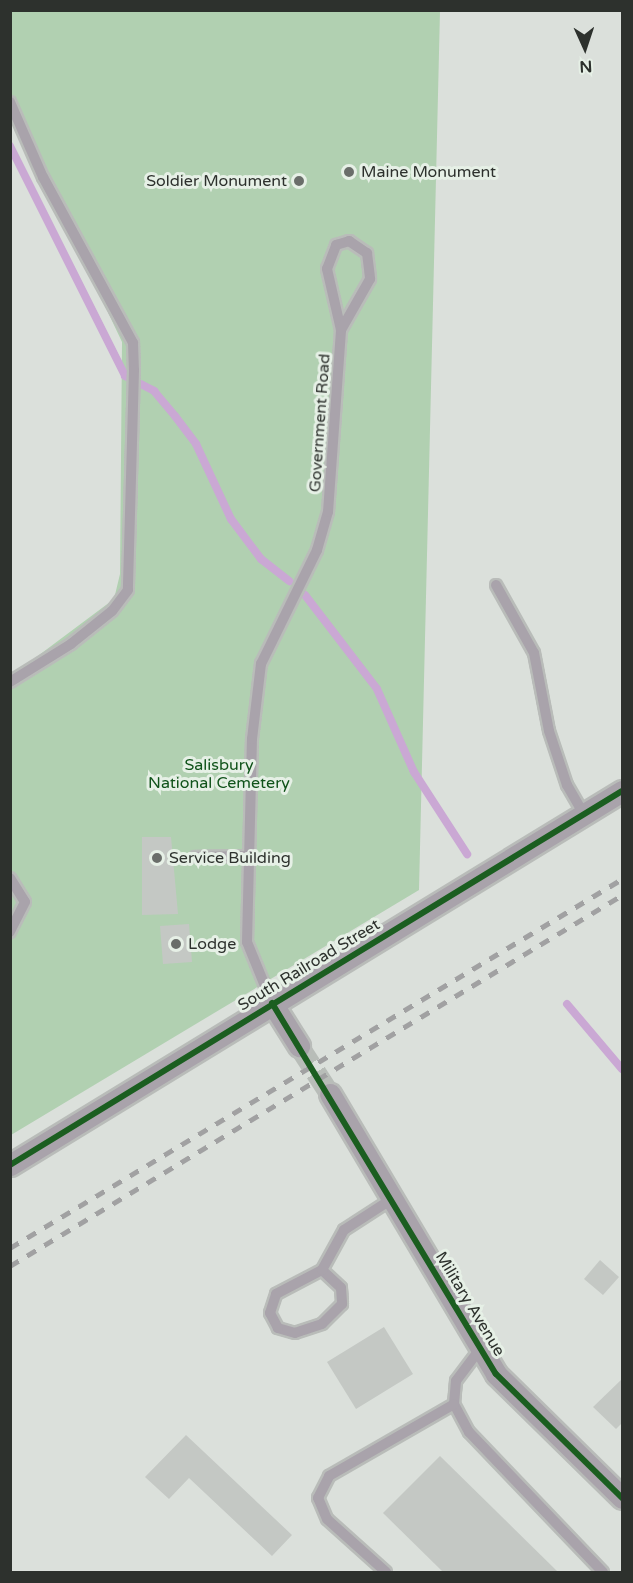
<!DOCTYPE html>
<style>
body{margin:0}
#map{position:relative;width:633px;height:1583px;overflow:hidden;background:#dbe0db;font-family:"Varela Round",sans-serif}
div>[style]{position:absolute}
.green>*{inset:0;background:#b1d0b1}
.stream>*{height:8px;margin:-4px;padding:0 4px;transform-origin:4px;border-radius:4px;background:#caa8d4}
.building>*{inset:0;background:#c4c8c4}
.street-tunnel>*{height:21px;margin-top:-10.5px;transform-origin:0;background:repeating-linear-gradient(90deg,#b8bdb8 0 21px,transparent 0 31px)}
.roads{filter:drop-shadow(2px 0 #b9bcb9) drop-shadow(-2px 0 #b9bcb9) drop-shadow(0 2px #b9bcb9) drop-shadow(0 -2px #b9bcb9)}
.lane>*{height:10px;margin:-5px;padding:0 5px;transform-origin:5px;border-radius:5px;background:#a9a3ab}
.street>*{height:21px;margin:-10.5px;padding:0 10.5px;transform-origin:10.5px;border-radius:10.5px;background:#a9a3ab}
.rail>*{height:4.5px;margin-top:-2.25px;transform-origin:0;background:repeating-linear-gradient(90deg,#a1a1a2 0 10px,transparent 0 20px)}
.cycleway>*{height:6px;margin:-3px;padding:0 3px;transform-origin:3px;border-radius:3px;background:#1b5e20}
.dots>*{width:16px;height:16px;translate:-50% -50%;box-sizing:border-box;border:3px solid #e6f0e6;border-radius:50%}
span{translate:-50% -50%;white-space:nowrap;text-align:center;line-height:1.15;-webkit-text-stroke:6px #e6f0e6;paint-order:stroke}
.poi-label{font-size:16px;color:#2d312d}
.left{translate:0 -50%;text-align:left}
.right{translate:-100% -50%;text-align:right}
.street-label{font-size:16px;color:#2d312d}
.park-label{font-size:16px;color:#10531a}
.frame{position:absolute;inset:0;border:12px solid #2d312d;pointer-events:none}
.north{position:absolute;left:555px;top:18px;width:60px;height:60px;-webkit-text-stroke:4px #e6f0e6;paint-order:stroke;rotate:177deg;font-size:16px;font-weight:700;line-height:24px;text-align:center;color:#2d312d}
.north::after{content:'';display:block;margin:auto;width:21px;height:27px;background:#2d312d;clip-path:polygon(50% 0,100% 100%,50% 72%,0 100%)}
</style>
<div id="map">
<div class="green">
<div style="clip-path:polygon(11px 11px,440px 11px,419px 890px,11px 1135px,11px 676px,114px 599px,120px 574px,122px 342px,11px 107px)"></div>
</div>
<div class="stream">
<div style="left:10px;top:146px;width:257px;rotate:63.4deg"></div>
<div style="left:125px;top:376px;width:33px;rotate:27deg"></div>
<div style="left:154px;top:391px;width:33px;rotate:50deg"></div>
<div style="left:175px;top:416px;width:35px;rotate:53deg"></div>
<div style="left:196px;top:444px;width:83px;rotate:65deg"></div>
<div style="left:231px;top:519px;width:50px;rotate:53.1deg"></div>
<div style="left:261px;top:559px;width:36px;rotate:38deg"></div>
<div style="left:305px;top:595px;width:118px;rotate:52.5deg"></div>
<div style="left:377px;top:689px;width:91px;rotate:66deg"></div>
<div style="left:414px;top:772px;width:98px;rotate:57.1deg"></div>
<div style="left:567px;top:1004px;width:85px;rotate:49.8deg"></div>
</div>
<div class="building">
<div style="clip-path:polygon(142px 837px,171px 837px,178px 914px,142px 915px)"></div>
<div style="clip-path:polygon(189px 924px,192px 962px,163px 964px,160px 926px)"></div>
<div style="clip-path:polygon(600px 1260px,619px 1277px,603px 1295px,584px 1279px)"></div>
<div style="clip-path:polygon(384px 1327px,413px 1374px,356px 1409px,327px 1362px)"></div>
<div style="clip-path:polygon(622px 1379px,622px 1423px,616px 1429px,593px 1407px)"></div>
<div style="clip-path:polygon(186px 1435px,292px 1535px,272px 1556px,189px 1478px,169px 1499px,145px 1477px)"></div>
<div style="clip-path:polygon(440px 1456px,558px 1572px,443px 1572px,383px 1513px)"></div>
</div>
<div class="street-tunnel">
<div style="left:299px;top:1046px;width:57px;rotate:57.1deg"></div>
</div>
<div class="roads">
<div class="lane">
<div style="left:10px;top:102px;width:82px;rotate:66.3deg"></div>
<div style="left:43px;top:177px;width:189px;rotate:61.5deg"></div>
<div style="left:133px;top:343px;width:27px;rotate:88deg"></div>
<div style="left:134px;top:370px;width:220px;rotate:91.6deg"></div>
<div style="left:128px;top:590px;width:26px;rotate:127deg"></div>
<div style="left:112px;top:611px;width:53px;rotate:141.2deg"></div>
<div style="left:71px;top:644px;width:72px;rotate:148.1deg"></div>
<div style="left:496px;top:585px;width:78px;rotate:60.8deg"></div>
<div style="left:534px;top:653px;width:79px;rotate:79.1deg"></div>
<div style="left:549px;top:731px;width:57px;rotate:71.6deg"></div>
<div style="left:567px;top:785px;width:34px;rotate:60deg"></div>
<div style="left:195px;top:857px;width:51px;rotate:-1.1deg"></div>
<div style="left:10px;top:878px;width:28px;rotate:58deg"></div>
<div style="left:25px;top:902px;width:34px;rotate:117deg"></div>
<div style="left:272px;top:1003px;width:66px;rotate:-112.3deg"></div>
<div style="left:247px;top:942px;width:203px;rotate:-88.6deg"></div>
<div style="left:252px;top:739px;width:76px;rotate:-83.2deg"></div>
<div style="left:261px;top:664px;width:127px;rotate:-63.8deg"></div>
<div style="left:317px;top:550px;width:40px;rotate:-74deg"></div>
<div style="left:328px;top:512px;width:182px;rotate:-85.9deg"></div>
<div style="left:341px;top:330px;width:63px;rotate:-102.9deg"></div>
<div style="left:327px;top:269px;width:26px;rotate:-69deg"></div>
<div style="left:336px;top:245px;width:14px;rotate:-17deg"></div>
<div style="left:349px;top:241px;width:22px;rotate:34deg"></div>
<div style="left:367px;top:253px;width:26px;rotate:83deg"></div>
<div style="left:370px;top:279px;width:59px;rotate:119.6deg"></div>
<div style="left:322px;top:1270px;width:26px;rotate:43deg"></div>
<div style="left:341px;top:1288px;width:16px;rotate:86deg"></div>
<div style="left:342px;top:1304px;width:28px;rotate:135deg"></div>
<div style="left:322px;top:1324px;width:28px;rotate:162deg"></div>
<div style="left:295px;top:1333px;width:18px;rotate:-164deg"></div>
<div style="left:278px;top:1328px;width:17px;rotate:-118deg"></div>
<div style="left:270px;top:1313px;width:20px;rotate:-72deg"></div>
<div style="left:276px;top:1294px;width:52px;rotate:-27.6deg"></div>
<div style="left:322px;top:1270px;width:46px;rotate:-61.2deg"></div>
<div style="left:344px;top:1230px;width:57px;rotate:-32.9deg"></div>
<div style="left:480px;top:1349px;width:40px;rotate:127deg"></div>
<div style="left:456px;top:1381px;width:23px;rotate:95deg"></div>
<div style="left:454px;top:1404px;width:32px;rotate:62deg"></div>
<div style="left:469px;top:1432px;width:194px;rotate:46.3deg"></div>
<div style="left:386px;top:1572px;width:79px;rotate:-138.1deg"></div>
<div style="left:327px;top:1519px;width:23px;rotate:-113deg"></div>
<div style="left:318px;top:1498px;width:25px;rotate:-63deg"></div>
<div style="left:329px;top:1476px;width:144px;rotate:-29.9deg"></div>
</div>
<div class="street">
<div style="left:272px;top:1003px;width:51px;rotate:57.9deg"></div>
<div style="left:330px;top:1094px;width:326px;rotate:59.3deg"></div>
<div style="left:496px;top:1374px;width:177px;rotate:44.5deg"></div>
<div style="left:10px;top:1165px;width:717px;rotate:-31.43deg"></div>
</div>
</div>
<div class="rail">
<div style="left:10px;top:1248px;width:715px;rotate:-31.09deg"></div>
<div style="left:10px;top:1266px;width:716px;rotate:-31.22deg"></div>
</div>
<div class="cycleway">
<div style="left:272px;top:1003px;width:433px;rotate:58.9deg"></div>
<div style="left:496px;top:1374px;width:177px;rotate:44.5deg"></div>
<div style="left:10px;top:1165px;width:717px;rotate:-31.43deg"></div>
</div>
<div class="dots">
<div style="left:349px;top:172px;background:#6a6e6a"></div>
<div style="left:299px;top:181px;background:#6a6e6a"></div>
<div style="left:157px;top:858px;background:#6a6e6a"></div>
<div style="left:176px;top:944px;background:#6a6e6a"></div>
</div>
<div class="poi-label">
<span class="left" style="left:361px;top:172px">Maine Monument</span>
<span class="right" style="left:287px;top:181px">Soldier Monument</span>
<span class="left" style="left:169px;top:858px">Service Building</span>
<span class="left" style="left:188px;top:944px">Lodge</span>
</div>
<div class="street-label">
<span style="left:320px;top:423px;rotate:-86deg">Government Road</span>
<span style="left:309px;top:965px;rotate:-31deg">South Railroad Street</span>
<span style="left:470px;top:1304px;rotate:59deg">Military Avenue</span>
</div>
<div class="park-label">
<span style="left:219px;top:774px">Salisbury<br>National Cemetery</span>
</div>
<div class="frame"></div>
<div class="north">N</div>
</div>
